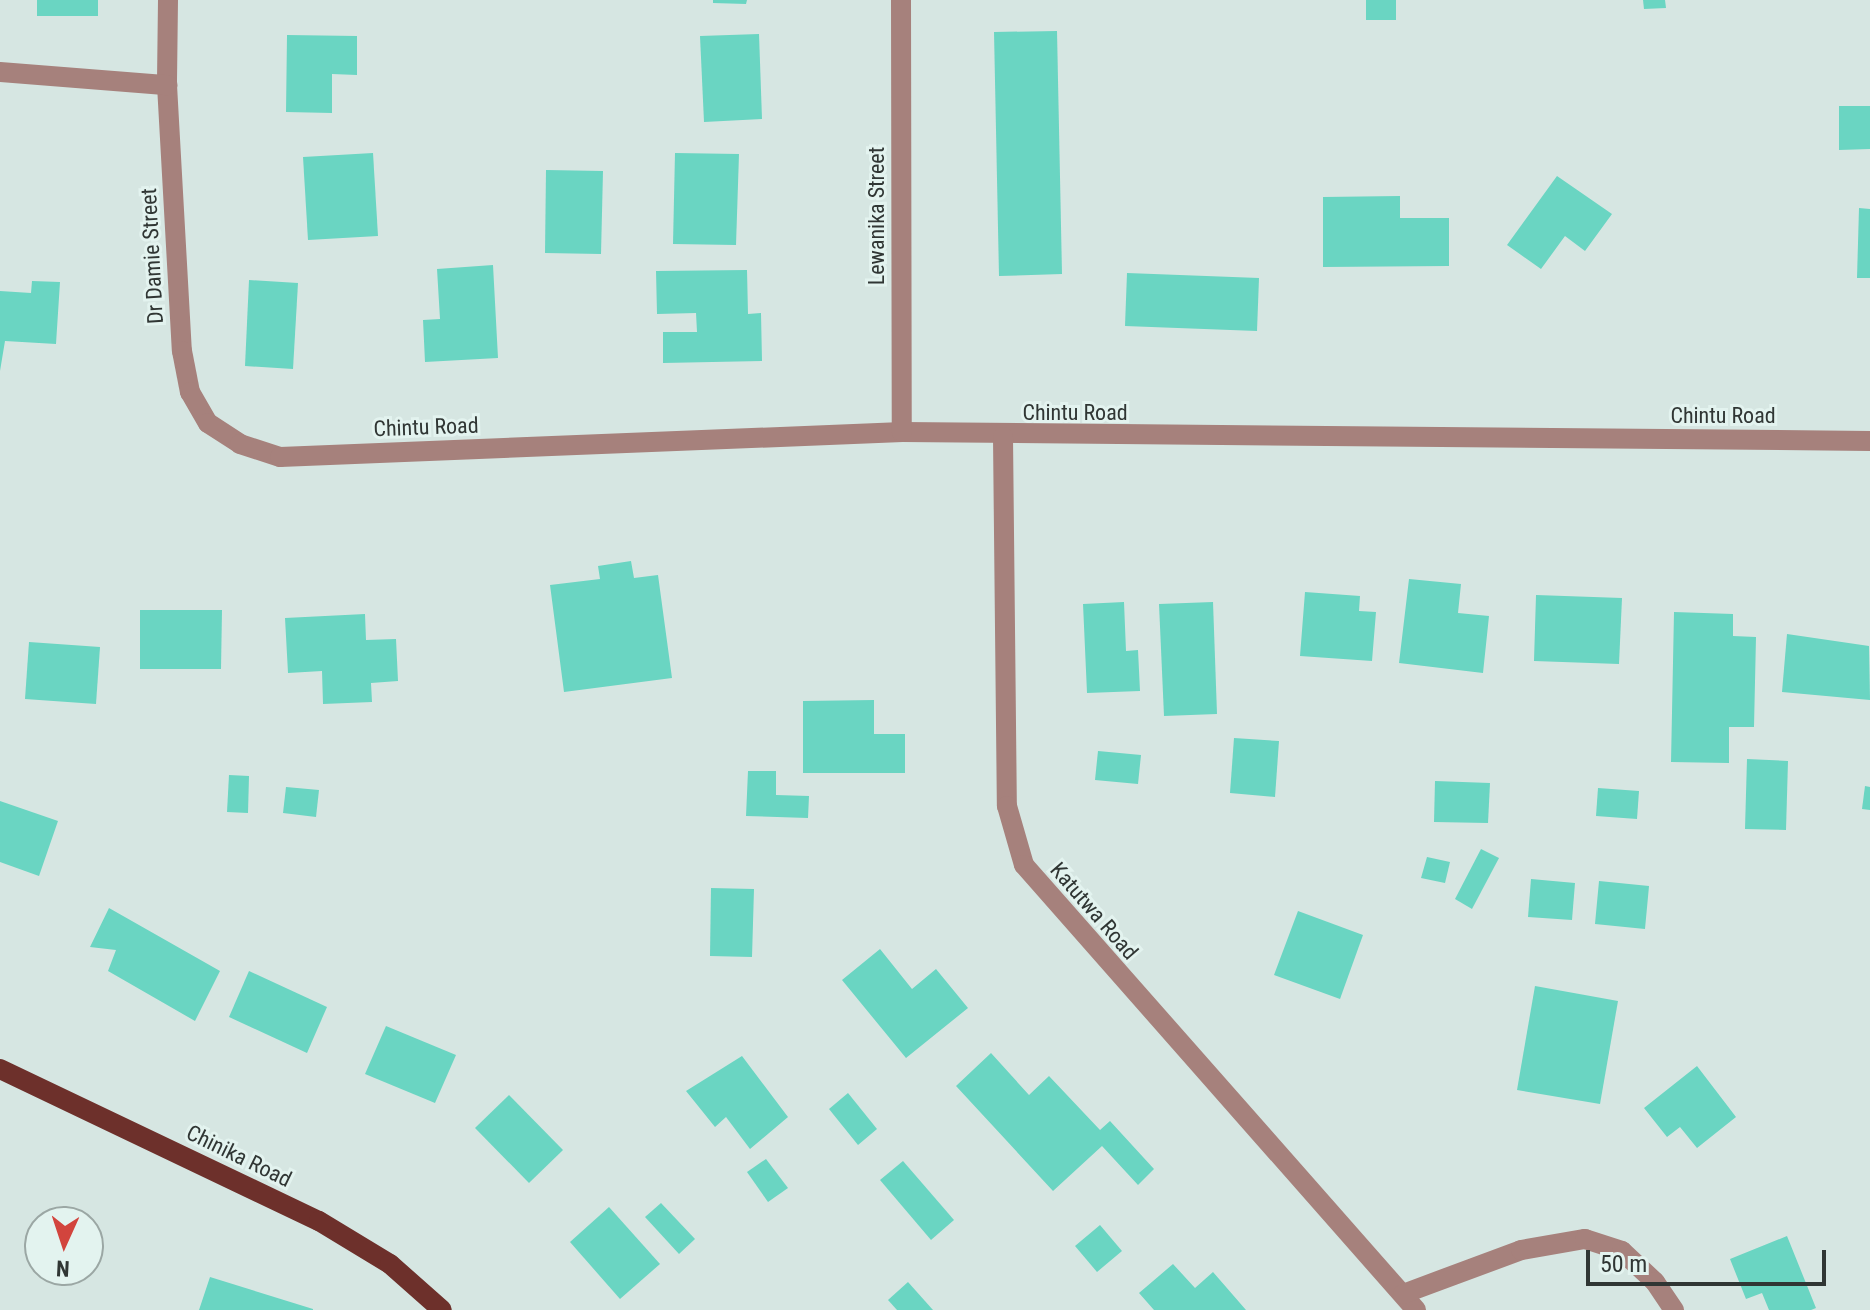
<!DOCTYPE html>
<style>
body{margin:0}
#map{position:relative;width:1870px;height:1310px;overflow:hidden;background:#d6e6e2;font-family:"Roboto Condensed",sans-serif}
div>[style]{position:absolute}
.building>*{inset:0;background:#6ad5c2}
.minor>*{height:20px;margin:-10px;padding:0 10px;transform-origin:10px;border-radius:10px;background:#a6817c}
.major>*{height:20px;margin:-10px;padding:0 10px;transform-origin:10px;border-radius:10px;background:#6d302b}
span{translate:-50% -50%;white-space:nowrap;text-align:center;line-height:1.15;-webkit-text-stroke:6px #e3f3ef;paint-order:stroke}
.street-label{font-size:22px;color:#303634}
.north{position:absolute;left:24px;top:1206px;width:80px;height:80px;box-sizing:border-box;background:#e3f3ef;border:2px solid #9ba7a4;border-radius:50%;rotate:183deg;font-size:22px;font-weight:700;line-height:32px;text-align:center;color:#303634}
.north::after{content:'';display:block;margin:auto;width:28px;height:36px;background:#d2443d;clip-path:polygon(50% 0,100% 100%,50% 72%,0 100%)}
.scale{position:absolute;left:1586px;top:1250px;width:240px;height:36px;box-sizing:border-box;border:4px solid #303634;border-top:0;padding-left:10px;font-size:24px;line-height:28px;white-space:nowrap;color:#303634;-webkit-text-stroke:6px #e3f3ef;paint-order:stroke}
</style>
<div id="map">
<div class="building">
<div style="clip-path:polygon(37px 0,98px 0,98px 16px,37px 16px)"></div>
<div style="clip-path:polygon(713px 0,747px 0,746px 4px,713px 3px)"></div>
<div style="clip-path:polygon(1366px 0,1396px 0,1396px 20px,1366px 20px)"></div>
<div style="clip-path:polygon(1643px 0,1665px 0,1666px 8px,1644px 9px)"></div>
<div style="clip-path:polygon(1057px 31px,1062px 274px,999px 276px,994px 32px)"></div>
<div style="clip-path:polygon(759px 34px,762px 119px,704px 122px,700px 36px)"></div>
<div style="clip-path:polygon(287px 35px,357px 36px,357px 75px,332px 74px,332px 113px,286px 112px)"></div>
<div style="clip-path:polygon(1839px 106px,1870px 106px,1870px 149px,1839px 150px)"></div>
<div style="clip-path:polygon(373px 153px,378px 236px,308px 240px,303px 157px)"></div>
<div style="clip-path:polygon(675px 153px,739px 154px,736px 245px,673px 244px)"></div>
<div style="clip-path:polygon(546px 170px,603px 171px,601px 254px,545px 253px)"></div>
<div style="clip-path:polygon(1557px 176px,1612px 214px,1585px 251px,1565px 236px,1541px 269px,1507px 245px)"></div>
<div style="clip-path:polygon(1400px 196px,1400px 218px,1449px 218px,1449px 266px,1323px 267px,1323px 197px)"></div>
<div style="clip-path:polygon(1859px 208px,1870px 209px,1870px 278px,1857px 278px)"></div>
<div style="clip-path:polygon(493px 265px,498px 358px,425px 362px,423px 320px,440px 319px,437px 269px)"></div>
<div style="clip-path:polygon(747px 270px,748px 314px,761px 313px,762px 361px,663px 363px,663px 332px,697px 332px,696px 313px,657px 314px,656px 271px)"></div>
<div style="clip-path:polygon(1127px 273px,1259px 278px,1257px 331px,1125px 326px)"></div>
<div style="clip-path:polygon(249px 280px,298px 283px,293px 369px,245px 366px)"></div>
<div style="clip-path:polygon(32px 281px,60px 282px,56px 344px,5px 341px,0 371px,0 291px,31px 293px)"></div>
<div style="clip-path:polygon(631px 561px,634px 578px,658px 575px,672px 678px,564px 692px,550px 585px,600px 579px,598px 566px)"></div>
<div style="clip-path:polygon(1409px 579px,1461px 584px,1458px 613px,1489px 616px,1483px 673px,1399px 663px)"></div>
<div style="clip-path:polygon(1305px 592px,1360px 596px,1359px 611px,1376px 612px,1372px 661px,1300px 656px)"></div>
<div style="clip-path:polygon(1536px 595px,1622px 598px,1619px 664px,1534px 661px)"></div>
<div style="clip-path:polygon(1124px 602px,1126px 651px,1138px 650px,1140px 691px,1087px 693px,1083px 604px)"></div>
<div style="clip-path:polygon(1213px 602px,1217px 714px,1164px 716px,1159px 604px)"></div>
<div style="clip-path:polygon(140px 610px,222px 610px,221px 669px,140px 669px)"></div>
<div style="clip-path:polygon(1674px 612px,1733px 614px,1733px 636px,1756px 637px,1754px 727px,1729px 727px,1729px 763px,1671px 762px)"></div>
<div style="clip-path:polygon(365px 614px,366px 640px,396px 639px,398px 681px,371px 683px,372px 702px,323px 704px,322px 671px,288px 673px,285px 618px)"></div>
<div style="clip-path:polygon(1787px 634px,1869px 646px,1870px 700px,1782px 692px)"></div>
<div style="clip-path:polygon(29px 642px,100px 647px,96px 704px,25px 699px)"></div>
<div style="clip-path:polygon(874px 700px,874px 734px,905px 734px,905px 773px,803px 773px,803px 701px)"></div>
<div style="clip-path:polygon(1234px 738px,1279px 741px,1275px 797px,1230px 793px)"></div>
<div style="clip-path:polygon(1098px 751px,1141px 755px,1138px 784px,1095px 780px)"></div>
<div style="clip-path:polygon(1747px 759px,1788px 761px,1786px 830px,1745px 829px)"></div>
<div style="clip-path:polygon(748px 771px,776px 771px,776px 795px,809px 796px,808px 818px,746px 816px)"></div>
<div style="clip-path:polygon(229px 775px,249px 776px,248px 813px,227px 812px)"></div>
<div style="clip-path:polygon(1435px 781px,1490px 783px,1488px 823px,1434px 822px)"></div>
<div style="clip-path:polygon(1865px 786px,1870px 787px,1870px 810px,1862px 809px)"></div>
<div style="clip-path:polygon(286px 787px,319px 790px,316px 817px,283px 813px)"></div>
<div style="clip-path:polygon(1598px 788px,1639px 791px,1637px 819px,1596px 816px)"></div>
<div style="clip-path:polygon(0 801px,58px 821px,39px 876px,0 862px)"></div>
<div style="clip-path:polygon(1481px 849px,1499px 858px,1472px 909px,1455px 899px)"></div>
<div style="clip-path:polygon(1427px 857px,1450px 862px,1445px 883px,1421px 878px)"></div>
<div style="clip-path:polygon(1531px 879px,1575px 883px,1572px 920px,1528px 917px)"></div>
<div style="clip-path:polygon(1599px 881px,1649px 886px,1645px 929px,1595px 924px)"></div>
<div style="clip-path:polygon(711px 888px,754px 889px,752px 957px,710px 956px)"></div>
<div style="clip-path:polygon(109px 908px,220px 971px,195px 1021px,108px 971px,116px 950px,90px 947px)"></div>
<div style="clip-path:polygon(1298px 911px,1363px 935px,1340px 999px,1274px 975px)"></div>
<div style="clip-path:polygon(880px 949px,912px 989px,936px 969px,968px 1008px,906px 1058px,842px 980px)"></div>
<div style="clip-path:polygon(249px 971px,327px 1007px,307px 1053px,229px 1017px)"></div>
<div style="clip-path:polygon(1535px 986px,1618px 1001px,1600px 1104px,1517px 1090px)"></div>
<div style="clip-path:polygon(386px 1026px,456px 1055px,435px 1103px,365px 1074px)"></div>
<div style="clip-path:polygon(991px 1053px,1029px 1095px,1049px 1076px,1100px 1130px,1110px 1121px,1154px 1169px,1138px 1185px,1102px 1146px,1053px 1191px,956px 1086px)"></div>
<div style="clip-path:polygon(742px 1056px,788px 1117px,750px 1149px,726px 1117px,715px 1127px,686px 1091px)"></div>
<div style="clip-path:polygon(1697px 1066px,1736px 1117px,1697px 1148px,1680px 1127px,1667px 1137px,1644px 1108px)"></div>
<div style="clip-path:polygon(848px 1093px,877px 1129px,858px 1145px,829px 1109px)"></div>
<div style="clip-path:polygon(509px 1095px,563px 1150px,529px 1183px,475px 1128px)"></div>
<div style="clip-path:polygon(766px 1159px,788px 1188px,768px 1202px,747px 1172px)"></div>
<div style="clip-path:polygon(903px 1161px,954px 1220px,931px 1240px,880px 1180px)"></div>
<div style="clip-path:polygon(661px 1203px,695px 1239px,679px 1254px,645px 1217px)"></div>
<div style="clip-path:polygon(609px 1207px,660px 1264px,620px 1299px,570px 1242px)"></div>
<div style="clip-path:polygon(1100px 1225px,1122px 1251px,1097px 1272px,1075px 1246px)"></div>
<div style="clip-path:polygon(1787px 1236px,1816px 1308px,1811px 1310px,1769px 1310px,1762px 1293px,1746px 1299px,1730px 1259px)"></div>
<div style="clip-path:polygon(1173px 1264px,1195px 1288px,1213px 1272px,1246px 1310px,1154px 1310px,1139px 1293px)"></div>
<div style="clip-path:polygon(210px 1277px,313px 1309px,313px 1310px,199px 1310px)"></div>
<div style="clip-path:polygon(908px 1282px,933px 1310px,897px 1310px,888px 1300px)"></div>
</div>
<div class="minor">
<div style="left:168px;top:0;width:85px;rotate:90.7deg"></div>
<div style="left:167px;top:85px;width:266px;rotate:86.8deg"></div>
<div style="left:182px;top:351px;width:42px;rotate:79deg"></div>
<div style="left:190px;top:392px;width:36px;rotate:60deg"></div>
<div style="left:208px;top:423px;width:38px;rotate:33deg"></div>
<div style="left:240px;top:444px;width:42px;rotate:18deg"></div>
<div style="left:280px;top:457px;width:623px;rotate:-2.3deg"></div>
<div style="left:902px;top:432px;width:968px;rotate:0.53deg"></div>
<div style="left:901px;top:0;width:432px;rotate:89.9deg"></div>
<div style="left:0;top:72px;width:168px;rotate:4.5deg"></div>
<div style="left:1003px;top:437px;width:369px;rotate:89.4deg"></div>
<div style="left:1007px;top:806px;width:61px;rotate:73.9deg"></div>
<div style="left:1024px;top:865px;width:593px;rotate:48.62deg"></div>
<div style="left:1403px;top:1294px;width:126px;rotate:-20.4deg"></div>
<div style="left:1521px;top:1250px;width:65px;rotate:-9.8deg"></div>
<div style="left:1585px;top:1239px;width:39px;rotate:18deg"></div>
<div style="left:1622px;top:1251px;width:45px;rotate:43.2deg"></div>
<div style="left:1655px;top:1282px;width:34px;rotate:56deg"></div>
</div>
<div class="major">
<div style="left:0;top:1069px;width:353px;rotate:25.5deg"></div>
<div style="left:319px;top:1221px;width:83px;rotate:31.2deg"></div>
<div style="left:390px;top:1264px;width:69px;rotate:41.5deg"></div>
</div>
<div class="street-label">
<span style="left:877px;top:216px;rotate:-90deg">Lewanika Street</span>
<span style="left:152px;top:256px;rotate:-93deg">Dr Damie Street</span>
<span style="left:1075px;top:413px">Chintu Road</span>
<span style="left:1723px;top:416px">Chintu Road</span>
<span style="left:426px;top:427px;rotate:-2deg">Chintu Road</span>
<span style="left:1094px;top:911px;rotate:49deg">Katutwa Road</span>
<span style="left:239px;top:1156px;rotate:26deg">Chinika Road</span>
</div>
<div class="north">N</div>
<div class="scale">50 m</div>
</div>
